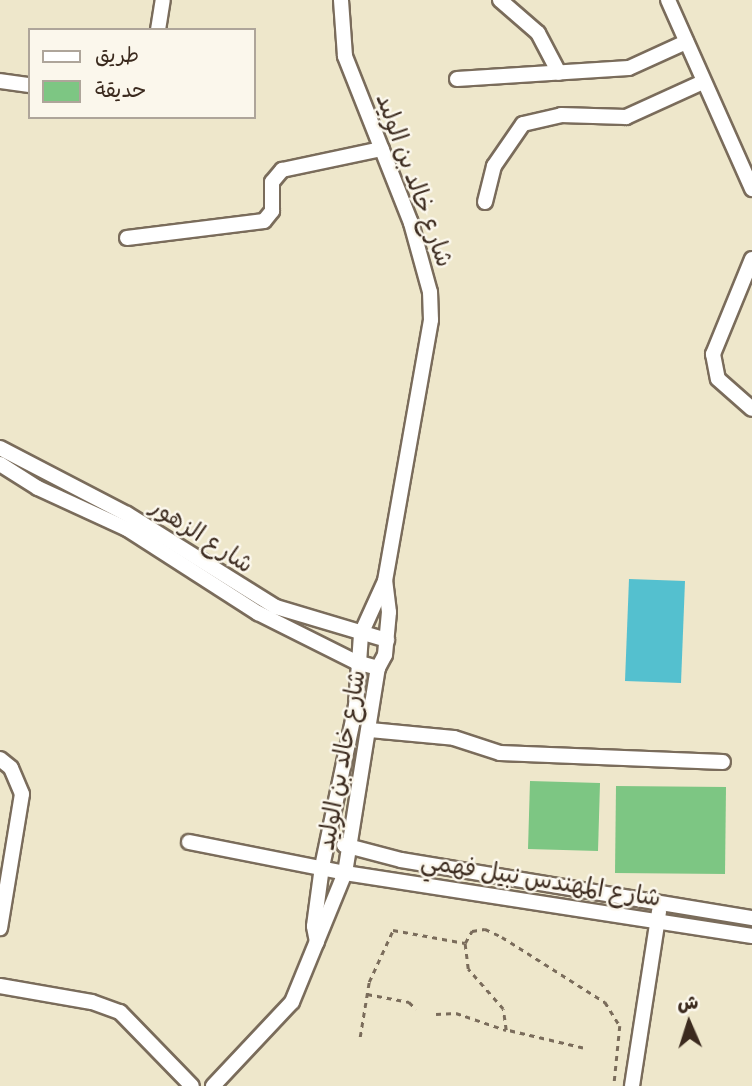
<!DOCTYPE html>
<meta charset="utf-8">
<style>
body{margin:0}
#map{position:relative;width:752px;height:1086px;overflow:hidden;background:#eee7cb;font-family:"Patrick Hand","Playpen Sans Arabic",sans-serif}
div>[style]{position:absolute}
.green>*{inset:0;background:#7dc683}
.water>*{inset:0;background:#54c0cf}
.path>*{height:2.5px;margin-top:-1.25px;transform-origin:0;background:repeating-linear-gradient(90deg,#7a6c5b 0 5px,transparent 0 10px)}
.roads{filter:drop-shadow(2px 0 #7a6c5b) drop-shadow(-2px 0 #7a6c5b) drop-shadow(0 2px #7a6c5b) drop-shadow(0 -2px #7a6c5b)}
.minor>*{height:14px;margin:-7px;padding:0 7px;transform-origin:7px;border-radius:7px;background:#fff}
span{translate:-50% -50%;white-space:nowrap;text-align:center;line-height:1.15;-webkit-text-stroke:5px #fbf7ec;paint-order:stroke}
.street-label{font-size:24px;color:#3b2a1e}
.legend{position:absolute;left:28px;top:28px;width:228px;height:91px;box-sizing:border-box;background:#fbf7ec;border:2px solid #aea59a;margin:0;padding:9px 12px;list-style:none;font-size:21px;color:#3b2a1e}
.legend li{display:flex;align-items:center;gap:14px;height:35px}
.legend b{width:35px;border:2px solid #aea59a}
.north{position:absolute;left:654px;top:988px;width:70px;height:70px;-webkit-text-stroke:5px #fbf7ec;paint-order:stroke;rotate:357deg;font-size:19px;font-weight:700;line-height:28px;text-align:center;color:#3b2a1e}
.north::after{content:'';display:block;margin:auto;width:24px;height:32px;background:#3b2a1e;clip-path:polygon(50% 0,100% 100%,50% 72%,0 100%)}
</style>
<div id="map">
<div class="green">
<div style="clip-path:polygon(530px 781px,600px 783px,598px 851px,528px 849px)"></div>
<div style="clip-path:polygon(616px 786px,726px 787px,725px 874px,615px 873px)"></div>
</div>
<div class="water">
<div style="clip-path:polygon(629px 579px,685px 581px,681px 683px,625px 681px)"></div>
</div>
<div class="path">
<div style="left:367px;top:994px;width:43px;rotate:10.8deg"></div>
<div style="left:409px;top:1002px;width:10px;rotate:45deg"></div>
<div style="left:436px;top:1014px;width:20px;rotate:-3deg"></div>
<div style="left:456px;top:1013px;width:53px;rotate:18.8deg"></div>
<div style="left:360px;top:1037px;width:56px;rotate:-80.7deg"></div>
<div style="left:369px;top:982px;width:57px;rotate:-65.2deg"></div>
<div style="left:393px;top:930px;width:73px;rotate:10.2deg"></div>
<div style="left:583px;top:1048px;width:79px;rotate:-166.8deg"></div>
<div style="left:506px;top:1030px;width:21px;rotate:-98deg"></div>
<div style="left:503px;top:1009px;width:53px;rotate:-131.2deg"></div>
<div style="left:468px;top:969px;width:26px;rotate:-97deg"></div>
<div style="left:465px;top:943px;width:14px;rotate:-60deg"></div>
<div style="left:472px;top:931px;width:13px;rotate:-9deg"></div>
<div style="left:485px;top:929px;width:19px;rotate:25deg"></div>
<div style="left:502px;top:937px;width:122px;rotate:32.3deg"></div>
<div style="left:605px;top:1002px;width:28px;rotate:58deg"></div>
<div style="left:620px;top:1026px;width:60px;rotate:95.7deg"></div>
</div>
<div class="roads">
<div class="minor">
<div style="left:500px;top:0;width:50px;rotate:41deg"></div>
<div style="left:538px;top:33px;width:45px;rotate:62.3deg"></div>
<div style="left:668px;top:0;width:207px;rotate:66deg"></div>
<div style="left:158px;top:30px;width:30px;rotate:-81deg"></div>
<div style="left:457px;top:79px;width:172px;rotate:-3.7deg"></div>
<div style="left:629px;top:68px;width:63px;rotate:-24.5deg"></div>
<div style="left:0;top:81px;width:30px;rotate:8deg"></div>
<div style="left:485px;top:202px;width:37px;rotate:-76deg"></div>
<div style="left:494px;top:166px;width:51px;rotate:-55.4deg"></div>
<div style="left:523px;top:124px;width:39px;rotate:-13deg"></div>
<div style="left:561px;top:115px;width:65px;rotate:1.8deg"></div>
<div style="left:626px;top:117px;width:85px;rotate:-24.4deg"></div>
<div style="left:127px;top:238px;width:138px;rotate:-7.1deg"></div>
<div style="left:264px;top:221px;width:13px;rotate:-51deg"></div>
<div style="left:272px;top:211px;width:29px;rotate:-90deg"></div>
<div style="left:272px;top:182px;width:16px;rotate:-50deg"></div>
<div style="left:282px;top:170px;width:102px;rotate:-11.9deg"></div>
<div style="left:752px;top:259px;width:103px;rotate:112.3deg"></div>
<div style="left:713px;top:354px;width:25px;rotate:79deg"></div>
<div style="left:718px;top:379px;width:45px;rotate:41.4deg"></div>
<div style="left:0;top:448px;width:143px;rotate:27.5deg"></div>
<div style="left:127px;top:514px;width:176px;rotate:32deg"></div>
<div style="left:276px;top:607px;width:116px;rotate:16.6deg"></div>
<div style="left:0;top:464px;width:45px;rotate:32.3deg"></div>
<div style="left:38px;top:488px;width:98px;rotate:24.7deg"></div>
<div style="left:127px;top:529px;width:156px;rotate:32.7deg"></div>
<div style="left:258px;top:613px;width:110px;rotate:26.6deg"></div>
<div style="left:356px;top:662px;width:23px;rotate:15deg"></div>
<div style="left:370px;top:730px;width:84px;rotate:5.4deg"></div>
<div style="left:454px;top:738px;width:48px;rotate:18.1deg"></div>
<div style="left:500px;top:753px;width:223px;rotate:2.3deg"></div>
<div style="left:0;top:759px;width:14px;rotate:39deg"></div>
<div style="left:11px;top:768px;width:28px;rotate:67deg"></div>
<div style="left:22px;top:794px;width:136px;rotate:99.3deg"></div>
<div style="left:189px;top:842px;width:159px;rotate:11.2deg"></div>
<div style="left:345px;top:873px;width:412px;rotate:8.8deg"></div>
<div style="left:344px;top:845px;width:59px;rotate:14.7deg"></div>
<div style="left:401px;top:860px;width:356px;rotate:9.4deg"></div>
<div style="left:317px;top:942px;width:16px;rotate:-101deg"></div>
<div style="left:314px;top:926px;width:60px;rotate:-82.3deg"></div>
<div style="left:322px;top:867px;width:165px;rotate:-78.1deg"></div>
<div style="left:356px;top:706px;width:72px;rotate:-86deg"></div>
<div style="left:361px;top:634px;width:58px;rotate:-65.6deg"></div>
<div style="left:385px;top:581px;width:265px;rotate:-80deg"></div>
<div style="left:431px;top:320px;width:28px;rotate:-92deg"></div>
<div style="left:430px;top:292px;width:72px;rotate:-105.4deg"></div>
<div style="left:411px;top:223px;width:180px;rotate:-111.6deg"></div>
<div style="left:345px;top:56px;width:56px;rotate:-94.1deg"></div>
<div style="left:0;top:986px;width:93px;rotate:9.9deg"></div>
<div style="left:92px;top:1002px;width:30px;rotate:20deg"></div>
<div style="left:120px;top:1012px;width:103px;rotate:45.8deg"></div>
<div style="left:213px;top:1086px;width:115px;rotate:-46.8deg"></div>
<div style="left:292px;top:1002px;width:139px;rotate:-67.7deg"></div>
<div style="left:345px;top:873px;width:208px;rotate:-80.9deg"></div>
<div style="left:378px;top:668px;width:15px;rotate:-62deg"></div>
<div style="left:385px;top:655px;width:43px;rotate:-84.7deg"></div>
<div style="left:389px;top:612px;width:31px;rotate:-97deg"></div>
<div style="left:632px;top:1086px;width:177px;rotate:-81.2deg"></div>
</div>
</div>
<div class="street-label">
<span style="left:415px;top:180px;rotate:70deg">شارع خالد بن الوليد</span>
<span style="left:202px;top:535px;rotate:33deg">شارع الزهور</span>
<span style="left:341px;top:760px;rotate:-80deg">شارع خالد بن الوليد</span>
<span style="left:541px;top:879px;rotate:9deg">شارع المهندس نبيل فهمي</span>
</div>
<ul class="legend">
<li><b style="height:9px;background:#fff"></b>طريق</li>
<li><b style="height:19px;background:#7dc683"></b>حديقة</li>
</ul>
<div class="north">ش</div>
</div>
